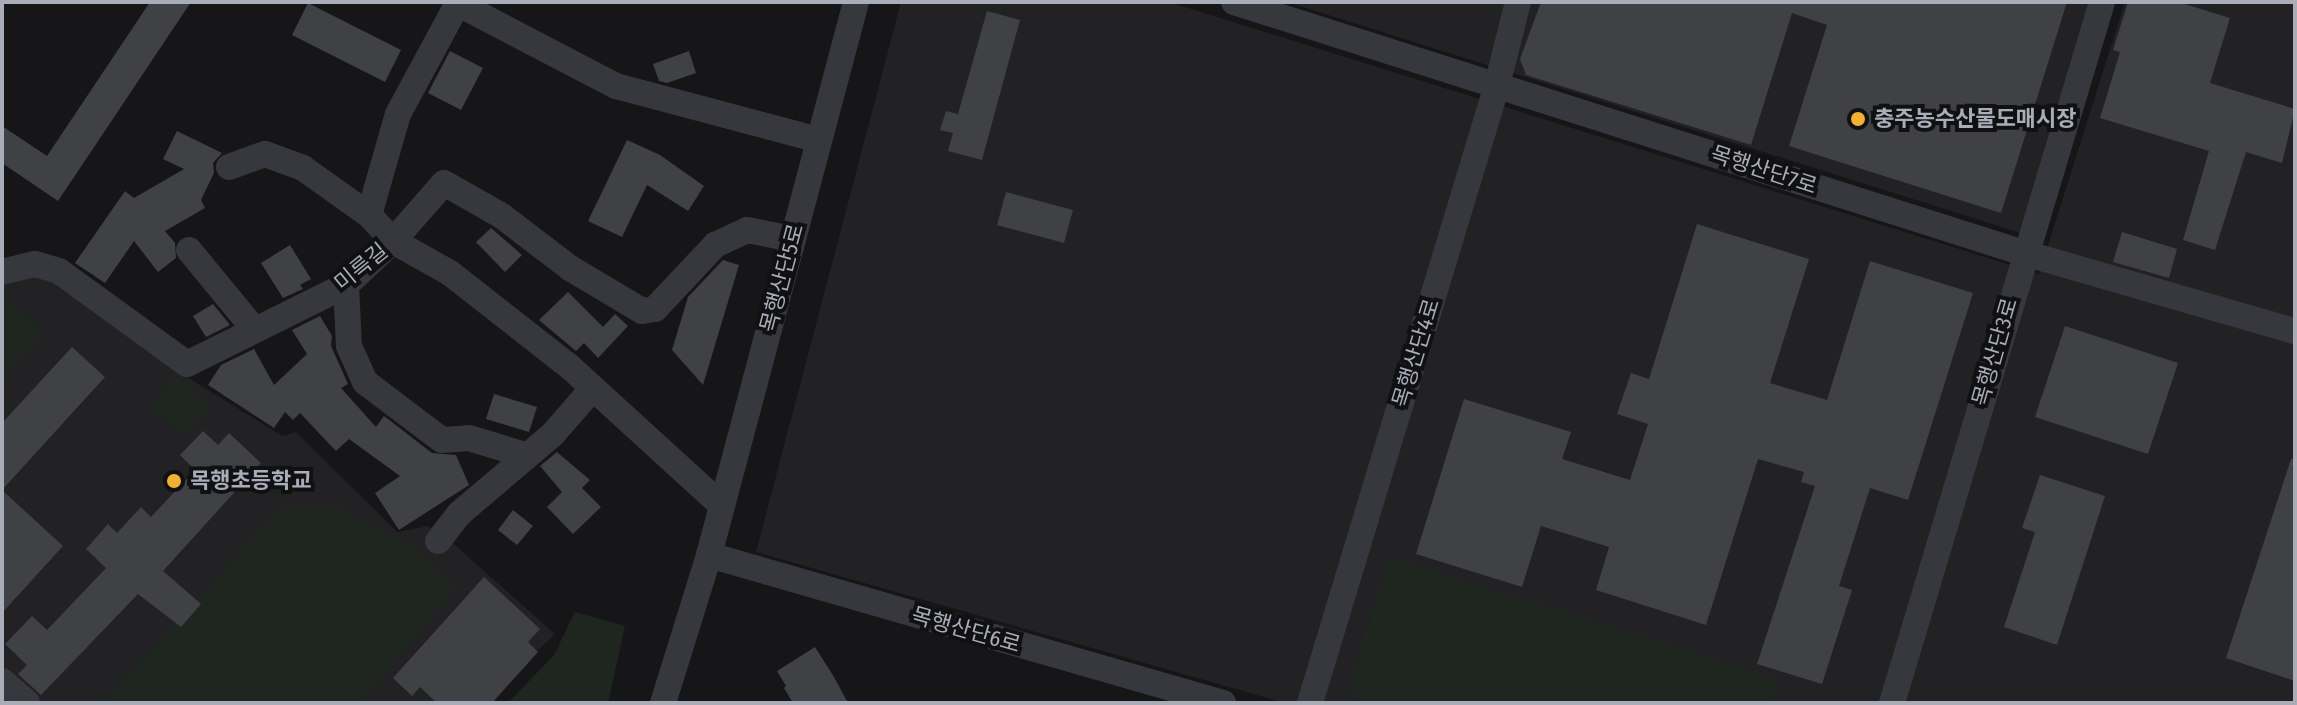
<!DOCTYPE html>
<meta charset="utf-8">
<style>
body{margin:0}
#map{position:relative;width:2297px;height:705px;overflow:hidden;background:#161618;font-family:"Fira Sans Condensed","Noto Sans KR",sans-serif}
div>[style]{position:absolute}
.built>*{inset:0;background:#222225}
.green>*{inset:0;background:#1e261f}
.building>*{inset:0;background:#404145}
.minor>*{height:26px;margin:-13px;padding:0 13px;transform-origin:13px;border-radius:13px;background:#37383d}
.dots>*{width:22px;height:22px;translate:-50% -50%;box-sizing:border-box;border:4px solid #111113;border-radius:50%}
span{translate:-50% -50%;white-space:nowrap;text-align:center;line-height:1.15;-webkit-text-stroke:8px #111113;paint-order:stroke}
.poi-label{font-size:22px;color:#a8adb8;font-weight:700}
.left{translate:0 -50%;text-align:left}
.street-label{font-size:22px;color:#a8adb8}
.frame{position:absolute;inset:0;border:4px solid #a8adb8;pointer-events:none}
</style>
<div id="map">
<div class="built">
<div style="clip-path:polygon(901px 2px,1169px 2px,2039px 274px,2125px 2px,2295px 2px,2295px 703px,1285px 703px,756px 552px)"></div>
<div style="clip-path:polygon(1287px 2px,2093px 2px,2027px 235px)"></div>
<div style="clip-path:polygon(41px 274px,184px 375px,282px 436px,296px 432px,397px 532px,428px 526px,446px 537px,555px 634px,483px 703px,2px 703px,2px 277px)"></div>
</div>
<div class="green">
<div style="clip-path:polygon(2px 294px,43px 332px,2px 376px)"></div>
<div style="clip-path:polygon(175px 376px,212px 405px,181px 435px,151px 407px)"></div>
<div style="clip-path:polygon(281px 508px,339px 508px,410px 545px,456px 589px,360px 703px,103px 703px)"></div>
<div style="clip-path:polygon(1388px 557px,1778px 679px,1770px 703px,1360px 703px,1351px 682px)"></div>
<div style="clip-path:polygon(575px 612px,625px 626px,608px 703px,508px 703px,554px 655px)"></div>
</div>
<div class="building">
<div style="clip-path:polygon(150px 2px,191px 2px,58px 201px,2px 163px,2px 126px,47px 156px)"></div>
<div style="clip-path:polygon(1541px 2px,2067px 2px,2001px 213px,1789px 146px,1827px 25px,1792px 13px,1751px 145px,1526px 75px,1520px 59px)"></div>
<div style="clip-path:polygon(2128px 2px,2178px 2px,2230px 18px,2210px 83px,2295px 109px,2282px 163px,2246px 152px,2215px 250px,2183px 240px,2209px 151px,2100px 118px,2120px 52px,2113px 50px)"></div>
<div style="clip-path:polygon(308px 3px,401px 50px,385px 82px,292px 35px)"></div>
<div style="clip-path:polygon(987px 11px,1020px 20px,982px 160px,948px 151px,953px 133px,940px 130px,946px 111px,958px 114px)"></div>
<div style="clip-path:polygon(450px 51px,483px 68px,461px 110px,428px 93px)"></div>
<div style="clip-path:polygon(689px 51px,696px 73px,667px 83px,659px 81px,653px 64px)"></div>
<div style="clip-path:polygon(177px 131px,222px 153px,213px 163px,214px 173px,201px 200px,205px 208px,165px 231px,175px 243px,176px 258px,158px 272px,134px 241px,105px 283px,75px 263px,125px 191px,134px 198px,184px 169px,163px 159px)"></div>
<div style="clip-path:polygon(627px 140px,660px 155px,704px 186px,688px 211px,647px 185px,622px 237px,588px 221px)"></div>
<div style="clip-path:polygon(1006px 192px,1073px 210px,1064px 243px,997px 225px)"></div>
<div style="clip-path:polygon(1697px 224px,1809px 259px,1770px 383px,1827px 400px,1870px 261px,1973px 293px,1908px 500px,1870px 488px,1839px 586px,1852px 590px,1822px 684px,1757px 664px,1815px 486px,1801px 482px,1804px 472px,1758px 459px,1706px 625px,1596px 590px,1609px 547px,1541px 526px,1522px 587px,1416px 554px,1464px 399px,1571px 432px,1562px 459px,1630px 480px,1648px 424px,1617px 414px,1631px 373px,1649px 379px)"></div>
<div style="clip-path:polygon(491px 228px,522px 255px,505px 272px,476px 242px)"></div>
<div style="clip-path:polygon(2122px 232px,2177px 249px,2169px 278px,2113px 262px)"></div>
<div style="clip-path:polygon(290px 245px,311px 279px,300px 285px,303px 289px,283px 298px,261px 263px)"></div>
<div style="clip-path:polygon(723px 260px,739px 265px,703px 385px,672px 350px,688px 297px)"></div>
<div style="clip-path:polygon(568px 292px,603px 327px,615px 314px,628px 326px,598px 358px,584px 343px,576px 351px,539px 320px)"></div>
<div style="clip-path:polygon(213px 304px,230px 325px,206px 337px,193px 316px)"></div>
<div style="clip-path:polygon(320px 316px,332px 336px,331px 346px,348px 384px,341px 388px,376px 427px,384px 416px,432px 453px,456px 455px,469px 485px,399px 530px,375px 493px,400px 476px,349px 439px,336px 451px,300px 413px,293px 420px,285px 412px,274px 428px,208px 385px,221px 365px,254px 349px,274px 385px,307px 354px,292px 330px)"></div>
<div style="clip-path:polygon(2065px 326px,2178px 363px,2148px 454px,2035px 417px)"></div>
<div style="clip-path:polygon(72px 347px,105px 377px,2px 490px,63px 546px,2px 613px,2px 423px)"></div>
<div style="clip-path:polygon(494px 394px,537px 407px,529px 432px,486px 419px)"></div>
<div style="clip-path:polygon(203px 431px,218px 445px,229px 433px,261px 463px,163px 571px,201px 604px,181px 627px,138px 594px,41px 695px,18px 674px,27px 665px,5px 644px,32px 616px,47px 630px,106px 568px,86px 549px,108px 524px,117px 533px,141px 507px,151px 517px,195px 470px,180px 455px)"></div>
<div style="clip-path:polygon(557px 452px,590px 480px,582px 488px,601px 507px,573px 534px,547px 507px,562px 492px,540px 466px)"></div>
<div style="clip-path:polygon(2291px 459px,2295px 459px,2295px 681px,2226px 658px)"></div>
<div style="clip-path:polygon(2040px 475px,2105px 496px,2057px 645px,2004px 627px,2035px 532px,2022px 528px)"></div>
<div style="clip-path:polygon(513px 510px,533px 526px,517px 545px,498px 530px)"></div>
<div style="clip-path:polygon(484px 577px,540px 629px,528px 642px,538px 652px,492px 703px,437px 703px,420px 687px,412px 696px,393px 678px)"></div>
<div style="clip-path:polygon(815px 647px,834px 677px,848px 703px,793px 703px,784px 688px,786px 686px,777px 671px)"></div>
</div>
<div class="minor">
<div style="left:455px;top:2px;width:182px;rotate:27.6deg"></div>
<div style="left:616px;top:86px;width:210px;rotate:14.9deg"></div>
<div style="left:1234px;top:2px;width:829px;rotate:17.63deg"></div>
<div style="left:2024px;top:253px;width:282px;rotate:16.1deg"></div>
<div style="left:229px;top:167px;width:38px;rotate:-20deg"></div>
<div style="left:265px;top:154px;width:40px;rotate:20.2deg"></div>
<div style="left:303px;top:168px;width:81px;rotate:35.5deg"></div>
<div style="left:369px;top:215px;width:35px;rotate:47deg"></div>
<div style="left:393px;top:241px;width:65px;rotate:29.3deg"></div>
<div style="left:450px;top:273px;width:152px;rotate:38.1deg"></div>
<div style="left:570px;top:367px;width:206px;rotate:42.4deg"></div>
<div style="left:369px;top:215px;width:105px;rotate:-74deg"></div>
<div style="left:398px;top:114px;width:126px;rotate:-61.6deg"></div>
<div style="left:189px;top:250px;width:102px;rotate:50.6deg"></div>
<div style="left:2px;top:272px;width:34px;rotate:-14deg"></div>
<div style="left:35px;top:264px;width:25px;rotate:16deg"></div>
<div style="left:59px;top:271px;width:158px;rotate:36deg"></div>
<div style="left:187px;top:364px;width:178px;rotate:-26.4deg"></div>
<div style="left:346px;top:285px;width:64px;rotate:-43.1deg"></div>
<div style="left:393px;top:241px;width:77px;rotate:-48.7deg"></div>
<div style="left:444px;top:183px;width:67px;rotate:29.6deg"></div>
<div style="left:502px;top:216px;width:86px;rotate:37.4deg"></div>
<div style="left:570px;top:268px;width:84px;rotate:30.8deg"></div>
<div style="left:642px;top:311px;width:13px;rotate:-9deg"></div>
<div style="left:655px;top:309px;width:88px;rotate:-46.8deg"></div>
<div style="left:715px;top:245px;width:35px;rotate:-25deg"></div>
<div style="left:747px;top:230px;width:47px;rotate:11.1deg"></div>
<div style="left:346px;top:285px;width:61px;rotate:87.2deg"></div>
<div style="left:349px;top:346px;width:39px;rotate:66deg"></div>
<div style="left:365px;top:382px;width:96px;rotate:37deg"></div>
<div style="left:442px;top:440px;width:27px;rotate:-4deg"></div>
<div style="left:469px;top:438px;width:59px;rotate:16.9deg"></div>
<div style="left:438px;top:541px;width:34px;rotate:-52deg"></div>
<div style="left:459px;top:514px;width:123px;rotate:-40.4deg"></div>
<div style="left:553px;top:434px;width:61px;rotate:-49deg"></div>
<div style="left:709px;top:555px;width:535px;rotate:16.06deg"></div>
<div style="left:2px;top:681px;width:33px;rotate:41deg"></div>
<div style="left:663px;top:703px;width:155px;rotate:-72.7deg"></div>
<div style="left:709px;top:555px;width:572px;rotate:-75.11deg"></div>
<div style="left:1310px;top:703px;width:646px;rotate:-73.16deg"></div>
<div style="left:1497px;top:85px;width:86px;rotate:-75.8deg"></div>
<div style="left:1892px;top:703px;width:732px;rotate:-73.32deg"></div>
</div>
<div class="dots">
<div style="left:1858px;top:119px;background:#f2b134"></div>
<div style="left:174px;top:481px;background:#f2b134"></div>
</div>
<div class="poi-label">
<span class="left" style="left:1874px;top:119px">충주농수산물도매시장</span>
<span class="left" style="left:190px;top:481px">목행초등학교</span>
</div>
<div class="street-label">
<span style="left:1764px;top:170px;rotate:18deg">목행산단7로</span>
<span style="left:361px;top:267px;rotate:-39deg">미륵길</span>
<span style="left:782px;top:278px;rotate:-75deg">목행산단5로</span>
<span style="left:1995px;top:352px;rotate:-74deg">목행산단3로</span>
<span style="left:1416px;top:353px;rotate:-73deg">목행산단4로</span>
<span style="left:966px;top:630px;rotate:16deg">목행산단6로</span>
</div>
<div class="frame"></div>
</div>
